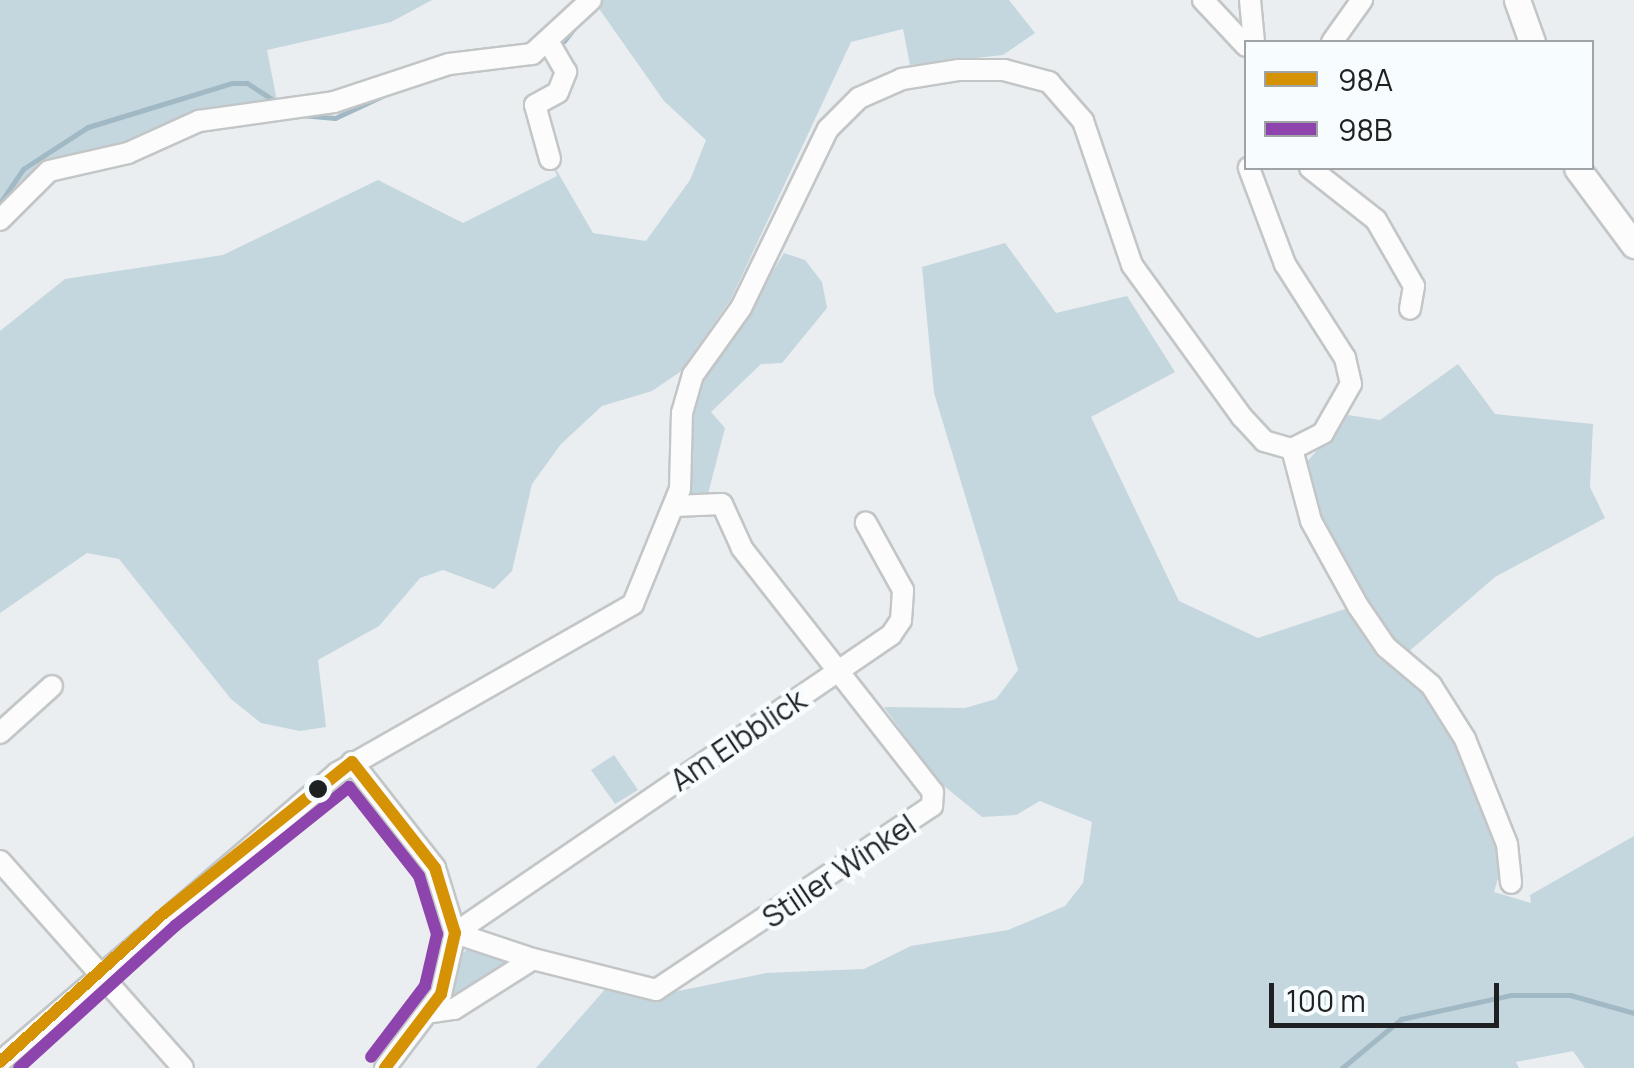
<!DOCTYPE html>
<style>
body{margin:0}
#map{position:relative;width:1634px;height:1068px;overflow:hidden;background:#eaeef0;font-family:Manrope,sans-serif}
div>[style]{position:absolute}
.green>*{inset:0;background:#c4d6de}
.stream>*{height:5px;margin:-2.5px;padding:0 2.5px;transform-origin:2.5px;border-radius:2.5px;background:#a1b9c4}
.roads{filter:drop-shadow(2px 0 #c3c6c7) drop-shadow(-2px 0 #c3c6c7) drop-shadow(0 2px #c3c6c7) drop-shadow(0 -2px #c3c6c7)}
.minor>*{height:20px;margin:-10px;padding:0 10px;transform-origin:10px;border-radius:10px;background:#fcfcfd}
.major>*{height:25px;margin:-12.5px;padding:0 12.5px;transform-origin:12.5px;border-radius:12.5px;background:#fcfcfd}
.bus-1>*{height:12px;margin:-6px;padding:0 6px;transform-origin:6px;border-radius:6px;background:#d69205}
.bus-2>*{height:12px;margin:-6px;padding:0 6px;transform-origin:6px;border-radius:6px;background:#8e44ad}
.dots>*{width:28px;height:28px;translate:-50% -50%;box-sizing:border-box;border:5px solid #f7fcfe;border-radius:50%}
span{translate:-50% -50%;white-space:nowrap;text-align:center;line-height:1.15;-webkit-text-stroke:9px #f7fcfe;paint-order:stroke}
.street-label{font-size:30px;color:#1e2022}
.legend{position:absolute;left:1244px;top:40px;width:350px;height:130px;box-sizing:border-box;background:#f7fcfe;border:2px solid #a0a4a6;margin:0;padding:12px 18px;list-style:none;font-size:30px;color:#1e2022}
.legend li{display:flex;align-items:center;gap:20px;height:50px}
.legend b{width:50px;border:2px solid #a0a4a6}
.scale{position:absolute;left:1269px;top:983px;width:230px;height:45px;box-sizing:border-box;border:5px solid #1e2022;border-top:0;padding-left:12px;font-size:30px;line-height:35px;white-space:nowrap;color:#1e2022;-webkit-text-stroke:8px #f7fcfe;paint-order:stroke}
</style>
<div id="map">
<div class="green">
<div style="clip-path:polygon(0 0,432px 0,391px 22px,267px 50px,278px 106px,49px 171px,0 220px)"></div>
<div style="clip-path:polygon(601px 0,1009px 0,1035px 33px,1003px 55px,910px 65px,903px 29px,851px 42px,731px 299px,680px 372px,652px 391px,602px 406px,561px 444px,532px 484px,512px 571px,494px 589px,443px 570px,420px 578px,379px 626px,318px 660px,326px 727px,300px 731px,261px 723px,231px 699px,119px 559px,87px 553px,0 613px,0 331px,65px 279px,223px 255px,378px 180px,463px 223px,557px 176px,550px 159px,593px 233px,646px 241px,690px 180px,706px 140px,664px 101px,595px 3px)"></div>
<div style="clip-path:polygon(1005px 243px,1056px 313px,1127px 296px,1175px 372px,1091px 417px,1179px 601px,1258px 638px,1354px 606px,1425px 684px,1478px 777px,1503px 862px,1494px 892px,1531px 903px,1530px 895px,1634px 836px,1634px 1068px,1585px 1068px,1573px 1051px,1516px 1062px,1519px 1068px,536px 1068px,607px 987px,659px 995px,766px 973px,864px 969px,911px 946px,1008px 930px,1065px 906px,1083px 883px,1092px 822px,1040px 801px,1016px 815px,982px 817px,938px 781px,884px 707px,965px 708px,996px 699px,1018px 670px,934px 393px,922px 267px)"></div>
<div style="clip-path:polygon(784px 253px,805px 260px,822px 282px,827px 308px,782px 363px,761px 364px,711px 412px,725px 428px,707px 498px,685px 501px,693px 399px)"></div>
<div style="clip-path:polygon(1458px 364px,1495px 414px,1593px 424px,1590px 487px,1605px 518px,1495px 577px,1406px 654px,1390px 644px,1315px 519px,1305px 464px,1348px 415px,1380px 420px)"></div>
<div style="clip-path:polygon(614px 755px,638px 790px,615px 804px,591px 770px)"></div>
<div style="clip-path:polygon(472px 946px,515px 959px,448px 1005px,461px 954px)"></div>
</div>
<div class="stream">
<div style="left:564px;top:41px;width:16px;rotate:-52deg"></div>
<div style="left:301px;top:115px;width:34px;rotate:5deg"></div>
<div style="left:335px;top:118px;width:64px;rotate:-25deg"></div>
<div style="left:0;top:203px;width:41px;rotate:-55.9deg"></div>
<div style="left:23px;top:169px;width:77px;rotate:-32.9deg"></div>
<div style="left:88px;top:127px;width:151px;rotate:-17deg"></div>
<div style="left:232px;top:83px;width:15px"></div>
<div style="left:247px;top:83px;width:37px;rotate:33deg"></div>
<div style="left:1342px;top:1068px;width:77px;rotate:-39.7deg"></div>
<div style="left:1401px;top:1019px;width:113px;rotate:-12.3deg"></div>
<div style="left:1511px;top:995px;width:59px"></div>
<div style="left:1570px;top:995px;width:66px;rotate:15.7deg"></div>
</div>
<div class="roads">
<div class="minor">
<div style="left:1203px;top:0;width:63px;rotate:46.9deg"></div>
<div style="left:1250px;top:0;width:42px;rotate:84.6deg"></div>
<div style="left:1332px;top:42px;width:52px;rotate:-54.5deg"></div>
<div style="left:550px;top:159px;width:56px;rotate:-105.5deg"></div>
<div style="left:535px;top:105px;width:26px;rotate:-29deg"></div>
<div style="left:558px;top:92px;width:22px;rotate:-68deg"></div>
<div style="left:566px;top:72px;width:32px;rotate:-120deg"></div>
<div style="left:1310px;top:168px;width:84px;rotate:38.2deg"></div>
<div style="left:1376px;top:220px;width:76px;rotate:60.1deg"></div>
<div style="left:1414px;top:286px;width:23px;rotate:100deg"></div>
<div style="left:0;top:220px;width:69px;rotate:-45deg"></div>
<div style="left:49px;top:171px;width:81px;rotate:-12.8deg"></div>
<div style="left:128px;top:153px;width:78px;rotate:-24.3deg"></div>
<div style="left:199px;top:121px;width:136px;rotate:-8deg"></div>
<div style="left:334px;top:102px;width:121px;rotate:-18.3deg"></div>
<div style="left:449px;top:64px;width:84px;rotate:-6.9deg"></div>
<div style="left:532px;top:54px;width:80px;rotate:-42.5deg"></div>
<div style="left:1292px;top:449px;width:74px;rotate:75.2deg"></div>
<div style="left:1311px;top:521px;width:97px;rotate:61.1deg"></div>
<div style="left:1358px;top:606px;width:50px;rotate:55.7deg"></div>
<div style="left:1386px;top:647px;width:59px;rotate:40.2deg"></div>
<div style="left:1431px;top:685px;width:64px;rotate:57.8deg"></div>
<div style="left:1465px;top:739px;width:113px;rotate:68.2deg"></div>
<div style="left:1507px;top:844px;width:39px;rotate:84deg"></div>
<div style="left:0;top:733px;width:70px;rotate:-42.1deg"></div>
<div style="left:352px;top:762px;width:135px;rotate:51.9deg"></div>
<div style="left:435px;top:868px;width:68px;rotate:72.9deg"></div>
<div style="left:455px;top:933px;width:63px;rotate:102.9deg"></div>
<div style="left:441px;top:994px;width:93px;rotate:127.1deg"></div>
<div style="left:0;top:861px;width:276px;rotate:48.5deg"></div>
<div style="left:455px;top:933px;width:528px;rotate:-34.35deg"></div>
<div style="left:891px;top:635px;width:18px;rotate:-56deg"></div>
<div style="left:901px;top:620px;width:30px;rotate:-86deg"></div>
<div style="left:903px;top:590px;width:77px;rotate:-118.9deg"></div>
<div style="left:455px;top:933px;width:82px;rotate:18.4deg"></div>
<div style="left:432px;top:1012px;width:22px;rotate:-8deg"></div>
<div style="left:454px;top:1009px;width:93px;rotate:-32.3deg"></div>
<div style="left:533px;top:959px;width:127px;rotate:14.1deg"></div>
<div style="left:656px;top:990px;width:332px;rotate:-33.7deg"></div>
<div style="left:932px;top:806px;width:14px;rotate:-86deg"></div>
<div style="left:933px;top:792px;width:310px;rotate:-128.1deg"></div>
<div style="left:742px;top:548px;width:48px;rotate:-114.4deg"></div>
<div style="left:722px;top:504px;width:48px;rotate:177.6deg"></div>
<div style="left:0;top:1062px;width:444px;rotate:-40.6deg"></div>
<div style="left:337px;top:773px;width:341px;rotate:-29.7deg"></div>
<div style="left:633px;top:604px;width:124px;rotate:-67.8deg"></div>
<div style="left:680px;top:489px;width:76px;rotate:-88.5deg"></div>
<div style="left:682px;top:413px;width:40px;rotate:-74deg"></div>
<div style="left:693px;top:375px;width:82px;rotate:-54.4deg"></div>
<div style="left:741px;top:308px;width:199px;rotate:-64.1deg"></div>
<div style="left:828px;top:129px;width:44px;rotate:-45deg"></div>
<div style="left:859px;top:98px;width:47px;rotate:-23.8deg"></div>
<div style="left:902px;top:79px;width:58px;rotate:-9deg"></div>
<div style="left:959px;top:70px;width:45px"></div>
<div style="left:1004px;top:70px;width:47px;rotate:14.9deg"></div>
<div style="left:1049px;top:82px;width:52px;rotate:48.9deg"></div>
<div style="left:1083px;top:121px;width:152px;rotate:71.2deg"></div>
<div style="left:1132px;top:265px;width:188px;rotate:54.1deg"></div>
<div style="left:1242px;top:417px;width:33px;rotate:47deg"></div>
<div style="left:1264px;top:441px;width:29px;rotate:16deg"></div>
<div style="left:1292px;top:449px;width:35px;rotate:-27deg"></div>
<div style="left:1323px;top:433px;width:56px;rotate:-60.3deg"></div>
<div style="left:1351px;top:384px;width:27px;rotate:-103deg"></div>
<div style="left:1345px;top:358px;width:112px;rotate:-122.6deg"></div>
<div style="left:1285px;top:264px;width:103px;rotate:-110.6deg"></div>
</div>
<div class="major">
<div style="left:1517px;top:0;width:45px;rotate:70.3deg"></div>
<div style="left:1577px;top:168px;width:96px;rotate:53.5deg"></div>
</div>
</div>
<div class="bus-1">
<div style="left:0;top:1062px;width:222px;rotate:-42.3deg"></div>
<div style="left:164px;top:913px;width:241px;rotate:-38.8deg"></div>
<div style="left:352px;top:762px;width:135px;rotate:51.9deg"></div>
<div style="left:435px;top:868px;width:68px;rotate:72.9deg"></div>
<div style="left:455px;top:933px;width:63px;rotate:102.9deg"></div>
<div style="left:441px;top:994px;width:93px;rotate:127.1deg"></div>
</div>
<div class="bus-2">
<div style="left:19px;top:1068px;width:211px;rotate:-42.3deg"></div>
<div style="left:175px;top:926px;width:223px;rotate:-38.6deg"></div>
<div style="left:349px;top:787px;width:113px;rotate:51.8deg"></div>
<div style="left:419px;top:876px;width:61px;rotate:72.8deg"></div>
<div style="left:437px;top:934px;width:53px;rotate:103deg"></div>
<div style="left:425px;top:986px;width:89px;rotate:127.3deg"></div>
</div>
<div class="dots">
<div style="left:318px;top:789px;background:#1e2022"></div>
</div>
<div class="street-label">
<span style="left:738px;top:740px;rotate:-34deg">Am Elbblick</span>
<span style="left:839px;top:871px;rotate:-34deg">Stiller Winkel</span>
</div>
<ul class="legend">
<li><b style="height:12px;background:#d69205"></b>98A</li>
<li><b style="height:12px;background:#8e44ad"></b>98B</li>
</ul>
<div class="scale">100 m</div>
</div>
